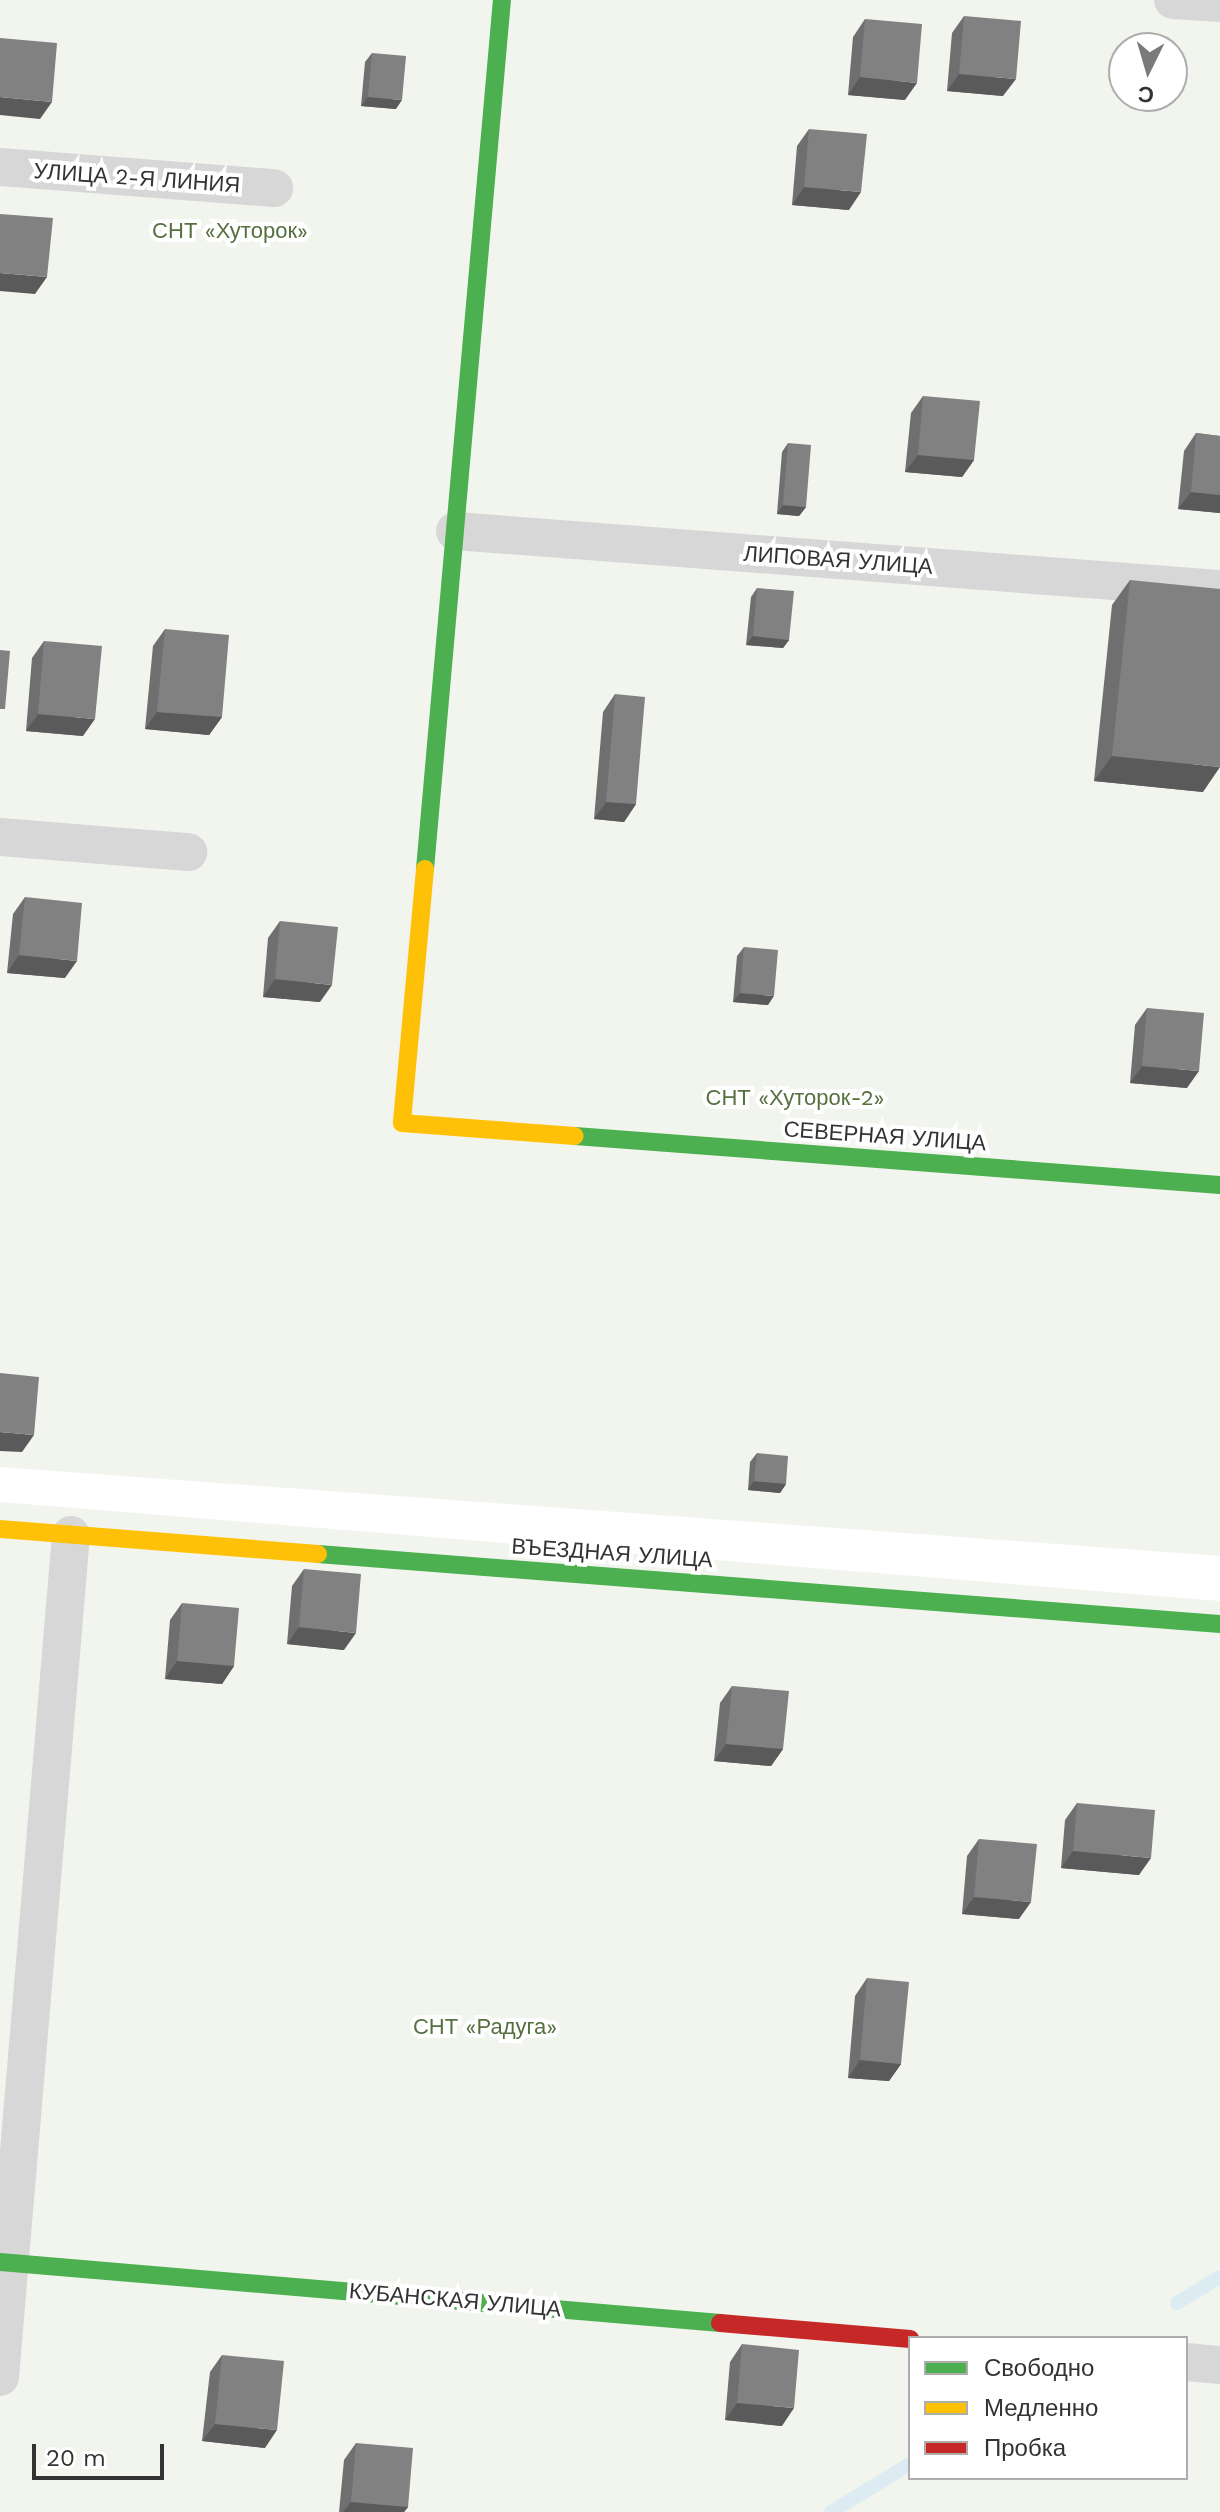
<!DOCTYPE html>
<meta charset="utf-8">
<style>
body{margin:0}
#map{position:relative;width:1220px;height:2512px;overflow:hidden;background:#fff;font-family:"Work Sans",sans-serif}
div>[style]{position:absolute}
.green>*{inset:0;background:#f1f5ed}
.stream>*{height:14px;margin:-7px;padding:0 7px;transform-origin:7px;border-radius:7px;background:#ddebf3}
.street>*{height:38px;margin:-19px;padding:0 19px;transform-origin:19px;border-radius:19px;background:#d7d7d7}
.fast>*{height:18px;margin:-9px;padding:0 9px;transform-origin:9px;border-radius:9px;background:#4caf50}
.slow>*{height:18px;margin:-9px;padding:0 9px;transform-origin:9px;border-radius:9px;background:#ffc107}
.jam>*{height:18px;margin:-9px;padding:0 9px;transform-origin:9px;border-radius:9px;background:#c62828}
.wall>*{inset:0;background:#6f6f6f}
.shaded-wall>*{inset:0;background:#5a5a5a}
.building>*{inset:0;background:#818181}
span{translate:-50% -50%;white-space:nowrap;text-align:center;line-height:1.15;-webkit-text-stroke:8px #fff;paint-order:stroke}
.street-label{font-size:22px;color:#333}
.park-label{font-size:22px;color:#56703f}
.legend{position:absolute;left:908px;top:2336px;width:280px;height:144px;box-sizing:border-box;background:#fff;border:2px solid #adadad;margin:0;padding:10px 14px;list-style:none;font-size:24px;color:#333}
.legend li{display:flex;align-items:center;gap:16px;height:40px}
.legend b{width:40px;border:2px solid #adadad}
.north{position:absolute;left:1108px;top:32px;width:80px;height:80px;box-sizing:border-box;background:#fff;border:2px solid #adadad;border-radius:50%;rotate:185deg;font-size:22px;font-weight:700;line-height:32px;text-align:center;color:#333}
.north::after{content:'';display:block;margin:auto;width:28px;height:36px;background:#7a7a7a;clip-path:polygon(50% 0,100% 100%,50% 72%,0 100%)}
.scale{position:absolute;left:32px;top:2444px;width:132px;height:36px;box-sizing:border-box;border:4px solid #333;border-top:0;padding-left:10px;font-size:24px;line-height:28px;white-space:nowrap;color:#333;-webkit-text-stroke:6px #fff;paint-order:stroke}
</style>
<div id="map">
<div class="green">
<div style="clip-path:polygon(evenodd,0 0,1220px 0,1220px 1556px,0 1467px,0 0,1124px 48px,1172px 48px,1172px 96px,1124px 96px,1124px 48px)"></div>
<div style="clip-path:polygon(evenodd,0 1502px,1220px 1601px,1220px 2512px,0 2512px,0 1502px,910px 2338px,1186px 2338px,1186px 2478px,910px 2478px,910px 2338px)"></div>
</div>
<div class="stream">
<div style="left:1177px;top:2303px;width:50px;rotate:-31.2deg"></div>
<div style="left:831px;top:2512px;width:92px;rotate:-31.3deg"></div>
</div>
<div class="street">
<div style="left:1173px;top:0;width:47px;rotate:3.7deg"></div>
<div style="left:0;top:167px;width:275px;rotate:4.4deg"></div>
<div style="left:455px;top:531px;width:767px;rotate:4.34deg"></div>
<div style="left:0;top:837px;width:189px;rotate:4.6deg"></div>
<div style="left:1186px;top:2362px;width:34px;rotate:5deg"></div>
<div style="left:0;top:2377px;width:845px;rotate:-85.18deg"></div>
</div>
<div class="fast">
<div style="left:425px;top:869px;width:872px;rotate:-84.94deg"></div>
<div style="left:575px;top:1136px;width:647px;rotate:4.34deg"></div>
<div style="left:318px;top:1554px;width:905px;rotate:4.44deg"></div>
<div style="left:0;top:2262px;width:723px;rotate:4.84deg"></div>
</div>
<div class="slow">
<div style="left:425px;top:869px;width:255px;rotate:95.2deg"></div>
<div style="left:402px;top:1123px;width:173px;rotate:4.3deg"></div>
<div style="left:0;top:1529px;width:319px;rotate:4.5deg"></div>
</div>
<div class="jam">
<div style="left:720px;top:2323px;width:191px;rotate:4.8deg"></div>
</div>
<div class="wall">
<div style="clip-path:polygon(964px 16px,1003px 96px,947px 91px,952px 33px)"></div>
<div style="clip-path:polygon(865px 19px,905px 100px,848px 95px,853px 37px)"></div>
<div style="clip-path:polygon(372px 53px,396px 109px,361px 106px,365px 62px)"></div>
<div style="clip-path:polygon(809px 129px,849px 210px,792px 205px,797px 146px)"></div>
<div style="clip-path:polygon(923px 396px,974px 460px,962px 477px,905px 472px,911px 413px)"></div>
<div style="clip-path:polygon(1196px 433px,1220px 436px,1220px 513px,1178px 509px,1184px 451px)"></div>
<div style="clip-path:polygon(788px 443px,806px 507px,799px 516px,777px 514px,782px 452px)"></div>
<div style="clip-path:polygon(1130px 580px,1203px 792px,1094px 781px,1112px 605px)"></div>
<div style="clip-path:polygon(757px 588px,789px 640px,783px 648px,746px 645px,751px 597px)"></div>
<div style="clip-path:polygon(165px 629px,222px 717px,209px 735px,145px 729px,153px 646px)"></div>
<div style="clip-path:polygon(44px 641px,83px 736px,26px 731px,32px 658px)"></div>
<div style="clip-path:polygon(615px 694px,636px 804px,624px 822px,594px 819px,603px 712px)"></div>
<div style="clip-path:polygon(25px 897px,65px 978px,7px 973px,13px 914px)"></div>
<div style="clip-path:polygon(280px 921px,320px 1002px,263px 997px,268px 938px)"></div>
<div style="clip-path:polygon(744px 947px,768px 1005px,733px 1002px,737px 956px)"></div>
<div style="clip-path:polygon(1147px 1008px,1187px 1088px,1130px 1083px,1135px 1025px)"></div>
<div style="clip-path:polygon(757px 1453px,786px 1484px,780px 1493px,748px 1490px,750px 1462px)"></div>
<div style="clip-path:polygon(304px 1569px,344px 1650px,287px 1644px,292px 1586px)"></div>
<div style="clip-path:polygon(182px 1603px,234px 1666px,222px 1684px,165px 1679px,170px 1620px)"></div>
<div style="clip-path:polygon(732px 1686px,783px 1749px,771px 1766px,714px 1761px,720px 1703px)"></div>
<div style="clip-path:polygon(1077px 1803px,1139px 1875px,1061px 1868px,1065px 1820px)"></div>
<div style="clip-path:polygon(979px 1839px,1019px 1919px,962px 1914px,967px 1856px)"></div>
<div style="clip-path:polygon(867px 1978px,901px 2064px,889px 2081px,848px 2078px,855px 1996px)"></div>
<div style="clip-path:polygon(742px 2344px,782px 2426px,725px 2420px,730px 2362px)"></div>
<div style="clip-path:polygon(222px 2355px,265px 2448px,202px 2441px,210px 2372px)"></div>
<div style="clip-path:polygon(356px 2443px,408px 2507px,404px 2512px,339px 2512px,344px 2460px)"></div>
</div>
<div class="shaded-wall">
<div style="clip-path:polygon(959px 74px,1016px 79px,1003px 96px,947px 91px)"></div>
<div style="clip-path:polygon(860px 77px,917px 83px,905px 100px,848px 95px)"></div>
<div style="clip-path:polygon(0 97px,52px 102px,40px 119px,0 115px)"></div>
<div style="clip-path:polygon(368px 97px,402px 100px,396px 109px,361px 106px)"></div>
<div style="clip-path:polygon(804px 187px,861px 192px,849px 210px,792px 205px)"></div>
<div style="clip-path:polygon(0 273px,47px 277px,35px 294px,0 291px)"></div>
<div style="clip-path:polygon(918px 455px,974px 460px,962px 477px,905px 472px)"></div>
<div style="clip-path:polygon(1191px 492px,1220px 495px,1220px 513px,1178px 509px)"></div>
<div style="clip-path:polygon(783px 505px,806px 507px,799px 516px,777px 514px)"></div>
<div style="clip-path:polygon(753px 636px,789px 640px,783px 648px,746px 645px)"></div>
<div style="clip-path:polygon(157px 712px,222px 717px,209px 735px,145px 729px)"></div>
<div style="clip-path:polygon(38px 714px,95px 719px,83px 736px,26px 731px)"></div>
<div style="clip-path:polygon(1112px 756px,1220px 767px,1203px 792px,1094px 781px)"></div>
<div style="clip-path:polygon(606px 802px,636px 804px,624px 822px,594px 819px)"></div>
<div style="clip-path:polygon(19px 955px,77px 961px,65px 978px,7px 973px)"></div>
<div style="clip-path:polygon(275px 979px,332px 985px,320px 1002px,263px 997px)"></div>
<div style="clip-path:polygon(740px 993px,774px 996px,768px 1005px,733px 1002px)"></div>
<div style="clip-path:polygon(1142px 1066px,1199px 1071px,1187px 1088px,1130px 1083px)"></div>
<div style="clip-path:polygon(0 1432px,34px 1435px,22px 1452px,0 1451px)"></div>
<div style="clip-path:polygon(754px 1481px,786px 1484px,780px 1493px,748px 1490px)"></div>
<div style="clip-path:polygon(299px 1627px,356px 1633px,344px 1650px,287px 1644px)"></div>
<div style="clip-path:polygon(177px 1661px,234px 1666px,222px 1684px,165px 1679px)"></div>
<div style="clip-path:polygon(726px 1744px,783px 1749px,771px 1766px,714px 1761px)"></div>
<div style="clip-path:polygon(1073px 1851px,1151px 1858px,1139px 1875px,1061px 1868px)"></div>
<div style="clip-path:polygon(974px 1897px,1031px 1902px,1019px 1919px,962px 1914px)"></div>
<div style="clip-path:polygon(860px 2060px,901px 2064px,889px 2081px,848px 2078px)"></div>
<div style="clip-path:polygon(737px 2403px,794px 2408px,782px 2426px,725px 2420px)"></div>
<div style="clip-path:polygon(215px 2424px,277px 2430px,265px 2448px,202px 2441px)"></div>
<div style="clip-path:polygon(351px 2502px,408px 2507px,404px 2512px,343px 2512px)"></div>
</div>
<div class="building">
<div style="clip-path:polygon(964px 16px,1021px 21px,1016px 79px,959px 74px)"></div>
<div style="clip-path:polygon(865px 19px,922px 24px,917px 83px,860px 77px)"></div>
<div style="clip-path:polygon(0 38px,57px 43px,52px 102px,0 97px)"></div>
<div style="clip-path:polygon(372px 53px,406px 56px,402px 100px,368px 97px)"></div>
<div style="clip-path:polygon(809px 129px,867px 134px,861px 192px,804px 187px)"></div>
<div style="clip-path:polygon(0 214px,53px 218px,47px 277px,0 273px)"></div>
<div style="clip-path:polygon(923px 396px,980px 401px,974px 460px,918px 455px)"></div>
<div style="clip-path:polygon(1196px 433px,1220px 436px,1220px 495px,1191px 492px)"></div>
<div style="clip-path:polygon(788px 443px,811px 445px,806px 507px,783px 505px)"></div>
<div style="clip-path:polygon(1130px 580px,1220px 589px,1220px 767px,1112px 756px)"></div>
<div style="clip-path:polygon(757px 588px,794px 591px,789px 640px,753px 636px)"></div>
<div style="clip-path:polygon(165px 629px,229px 635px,222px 717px,157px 712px)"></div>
<div style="clip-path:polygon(44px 641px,102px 646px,95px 719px,38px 714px)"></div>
<div style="clip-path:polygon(0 650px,10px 651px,5px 709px,0 709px)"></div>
<div style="clip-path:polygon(615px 694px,645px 697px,636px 804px,606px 802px)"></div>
<div style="clip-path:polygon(25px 897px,82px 903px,77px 961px,19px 955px)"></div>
<div style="clip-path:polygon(280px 921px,338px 927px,332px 985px,275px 979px)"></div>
<div style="clip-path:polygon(744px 947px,778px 950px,774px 996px,740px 993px)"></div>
<div style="clip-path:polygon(1147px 1008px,1204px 1013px,1199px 1071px,1142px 1066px)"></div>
<div style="clip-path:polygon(0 1373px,39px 1377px,34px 1435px,0 1432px)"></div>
<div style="clip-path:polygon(757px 1453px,788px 1456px,786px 1484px,754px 1481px)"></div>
<div style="clip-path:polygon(304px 1569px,361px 1574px,356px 1633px,299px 1627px)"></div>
<div style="clip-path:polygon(182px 1603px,239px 1608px,234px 1666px,177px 1661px)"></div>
<div style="clip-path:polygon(732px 1686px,789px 1691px,783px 1749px,726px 1744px)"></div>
<div style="clip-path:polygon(1077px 1803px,1155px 1810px,1151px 1858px,1073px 1851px)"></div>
<div style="clip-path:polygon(979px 1839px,1037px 1844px,1031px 1902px,974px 1897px)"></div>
<div style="clip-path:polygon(867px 1978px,909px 1982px,901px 2064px,860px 2060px)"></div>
<div style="clip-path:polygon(742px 2344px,799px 2350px,794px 2408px,737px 2403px)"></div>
<div style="clip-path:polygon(222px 2355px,284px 2361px,277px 2430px,215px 2424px)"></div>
<div style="clip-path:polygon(356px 2443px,413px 2448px,408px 2507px,351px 2502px)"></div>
</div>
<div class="street-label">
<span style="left:137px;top:178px;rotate:4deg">УЛИЦА 2-Я ЛИНИЯ</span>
<span style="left:838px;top:560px;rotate:4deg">ЛИПОВАЯ УЛИЦА</span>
<span style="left:885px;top:1136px;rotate:4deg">СЕВЕРНАЯ УЛИЦА</span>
<span style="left:612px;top:1553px;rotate:4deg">ВЪЕЗДНАЯ УЛИЦА</span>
<span style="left:455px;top:2300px;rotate:5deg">КУБАНСКАЯ УЛИЦА</span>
</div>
<div class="park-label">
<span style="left:230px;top:231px">СНТ «Хуторок»</span>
<span style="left:795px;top:1098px">СНТ «Хуторок-2»</span>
<span style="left:485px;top:2027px">СНТ «Радуга»</span>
</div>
<ul class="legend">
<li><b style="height:10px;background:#4caf50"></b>Свободно</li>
<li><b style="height:10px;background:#ffc107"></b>Медленно</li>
<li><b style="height:10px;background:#c62828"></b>Пробка</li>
</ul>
<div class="north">С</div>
<div class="scale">20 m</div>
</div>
